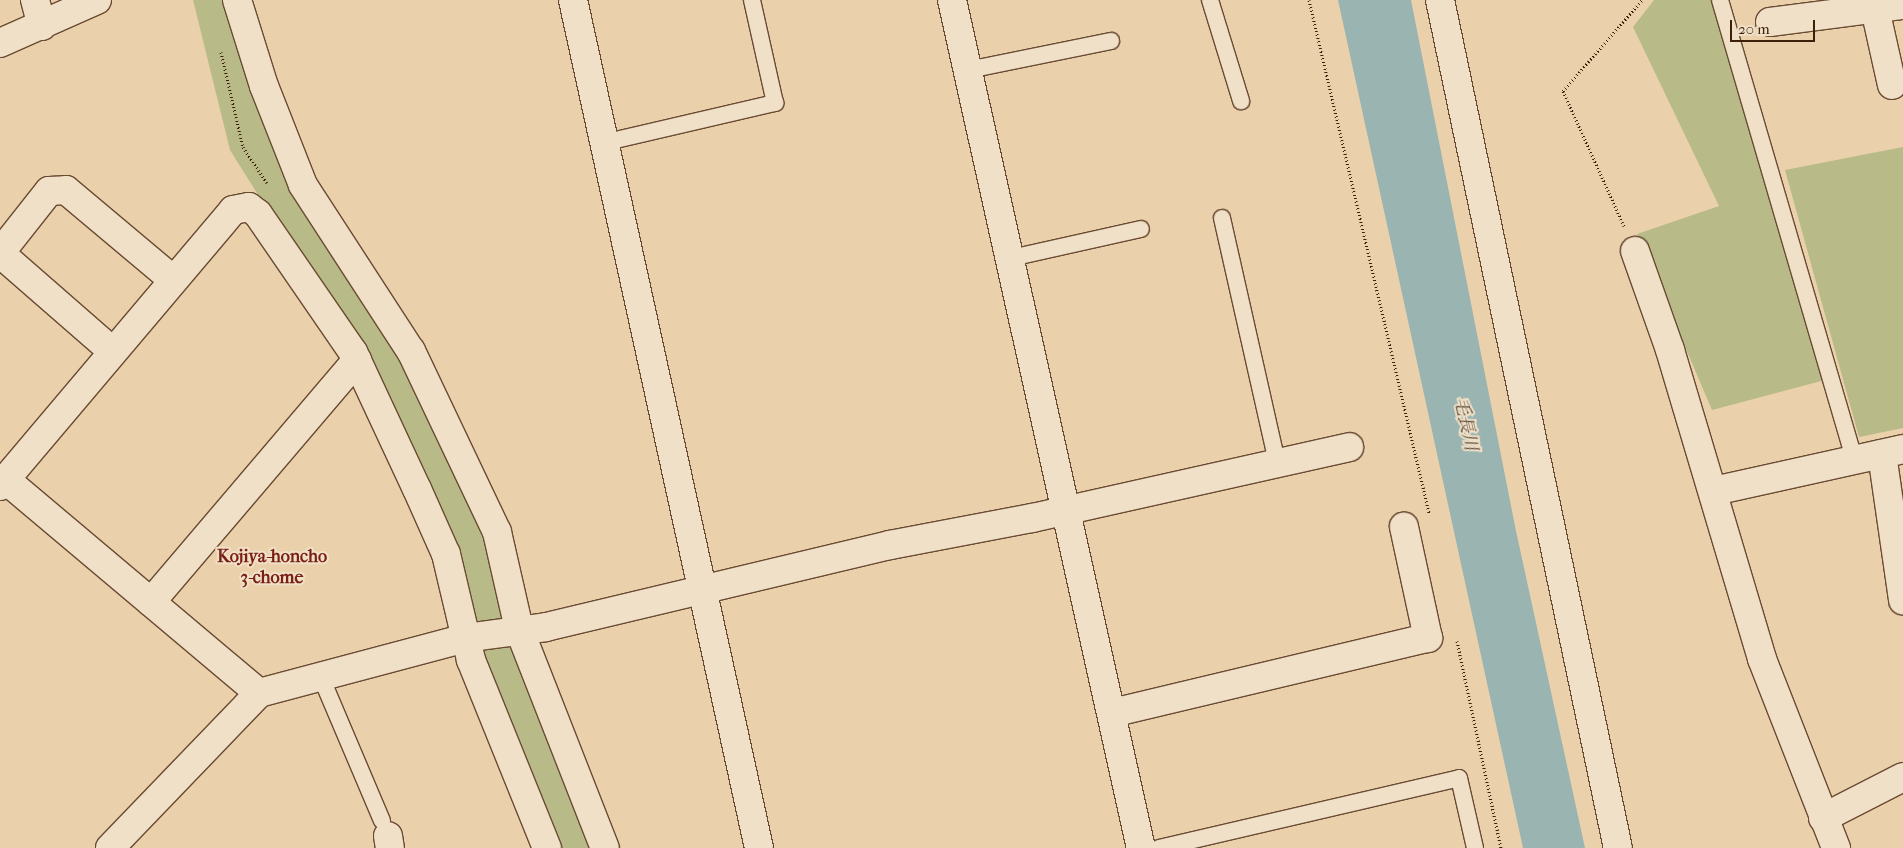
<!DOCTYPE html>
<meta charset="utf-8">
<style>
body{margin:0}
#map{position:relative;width:1903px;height:848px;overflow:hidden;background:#ead0ab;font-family:"IM FELL French Canon","Noto Serif JP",serif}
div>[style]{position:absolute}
.green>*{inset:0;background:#b8bb88}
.water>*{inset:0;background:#9ab5b1}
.path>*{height:3px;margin-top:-1.5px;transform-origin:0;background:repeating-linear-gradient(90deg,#3e1f09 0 1px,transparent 0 3.5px)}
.roads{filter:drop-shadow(1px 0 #694b32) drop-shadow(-1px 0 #694b32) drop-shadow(0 1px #694b32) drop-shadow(0 -1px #694b32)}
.lane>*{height:16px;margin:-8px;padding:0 8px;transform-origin:8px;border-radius:8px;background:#f1e0c8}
.street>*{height:28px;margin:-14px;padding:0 14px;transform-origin:14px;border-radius:14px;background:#f1e0c8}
span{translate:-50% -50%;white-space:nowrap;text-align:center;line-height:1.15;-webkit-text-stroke:4px #f1e0c8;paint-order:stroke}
.water-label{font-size:18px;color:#543;font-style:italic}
.neighbourhood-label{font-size:18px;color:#7a1f14;font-weight:700}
.scale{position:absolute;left:1730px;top:20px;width:85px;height:22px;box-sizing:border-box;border:2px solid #3e1f09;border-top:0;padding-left:6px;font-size:15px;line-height:18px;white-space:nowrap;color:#3e1f09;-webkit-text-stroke:4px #f1e0c8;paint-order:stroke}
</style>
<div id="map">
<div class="green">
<div style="clip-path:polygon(193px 0,228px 0,279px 165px,316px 231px,368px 304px,416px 387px,477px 521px,528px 684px,589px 848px,557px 848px,483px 658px,471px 600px,433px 498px,300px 262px,230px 150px)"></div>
<div style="clip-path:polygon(1654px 0,1714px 0,1825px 380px,1712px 410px,1637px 234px,1719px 206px,1633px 27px)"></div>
<div style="clip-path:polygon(1903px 147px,1903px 428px,1859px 437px,1785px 170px)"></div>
</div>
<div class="water">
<div style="clip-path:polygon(1338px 0,1411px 0,1516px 531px,1585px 848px,1523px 848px)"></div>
</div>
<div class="path">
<div style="left:1309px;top:0;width:527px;rotate:76.83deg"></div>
<div style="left:221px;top:52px;width:98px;rotate:77deg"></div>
<div style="left:243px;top:147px;width:43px;rotate:56.3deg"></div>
<div style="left:1624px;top:226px;width:148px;rotate:-114.3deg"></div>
<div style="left:1563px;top:91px;width:121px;rotate:-49deg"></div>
<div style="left:1457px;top:641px;width:212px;rotate:78deg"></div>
</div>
<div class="roads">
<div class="lane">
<div style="left:1210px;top:0;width:106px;rotate:72.9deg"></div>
<div style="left:1720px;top:0;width:478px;rotate:73.7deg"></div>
<div style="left:968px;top:70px;width:146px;rotate:-11.5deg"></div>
<div style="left:603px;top:143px;width:177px;rotate:-13.1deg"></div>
<div style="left:775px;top:103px;width:106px;rotate:-102.6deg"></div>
<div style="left:1222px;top:218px;width:251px;rotate:77.3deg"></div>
<div style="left:1011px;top:258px;width:133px;rotate:-12.6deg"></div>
<div style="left:321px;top:677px;width:156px;rotate:67deg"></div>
<div style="left:1159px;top:848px;width:308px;rotate:-13.1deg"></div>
<div style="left:1459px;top:778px;width:72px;rotate:77.1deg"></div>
</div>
<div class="street">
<div style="left:35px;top:0;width:27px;rotate:75deg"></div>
<div style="left:237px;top:0;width:90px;rotate:72.6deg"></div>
<div style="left:264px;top:86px;width:106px;rotate:68.5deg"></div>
<div style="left:303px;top:185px;width:198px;rotate:57deg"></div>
<div style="left:411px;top:351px;width:200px;rotate:64.6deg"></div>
<div style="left:497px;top:532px;width:99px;rotate:77.2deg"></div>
<div style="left:519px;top:629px;width:235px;rotate:68.6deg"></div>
<div style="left:573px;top:0;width:868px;rotate:77.63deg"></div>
<div style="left:952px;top:0;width:869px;rotate:77.44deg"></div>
<div style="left:1440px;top:0;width:866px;rotate:78.15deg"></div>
<div style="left:1873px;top:0;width:87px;rotate:77.4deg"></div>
<div style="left:1770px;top:22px;width:134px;rotate:-7.3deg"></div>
<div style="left:0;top:43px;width:106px;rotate:-23.9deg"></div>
<div style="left:1635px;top:251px;width:105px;rotate:70.5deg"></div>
<div style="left:1670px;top:350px;width:322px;rotate:73.4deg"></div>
<div style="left:1762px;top:659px;width:203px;rotate:68.6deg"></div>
<div style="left:111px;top:350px;width:147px;rotate:-138.9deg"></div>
<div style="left:0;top:253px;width:79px;rotate:-51.7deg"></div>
<div style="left:49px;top:191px;width:17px;rotate:-3deg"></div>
<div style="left:66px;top:190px;width:138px;rotate:40deg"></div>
<div style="left:1882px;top:454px;width:148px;rotate:81.8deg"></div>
<div style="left:6px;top:480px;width:331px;rotate:40.1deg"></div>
<div style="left:0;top:486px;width:361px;rotate:-49.8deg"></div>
<div style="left:233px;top:210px;width:16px;rotate:-11deg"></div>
<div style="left:249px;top:207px;width:11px;rotate:38deg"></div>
<div style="left:258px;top:214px;width:168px;rotate:55.5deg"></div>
<div style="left:353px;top:352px;width:151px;rotate:65deg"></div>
<div style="left:417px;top:489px;width:71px;rotate:66deg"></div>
<div style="left:446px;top:554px;width:109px;rotate:76.7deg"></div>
<div style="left:471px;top:660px;width:203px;rotate:68deg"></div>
<div style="left:1714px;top:491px;width:194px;rotate:-12.5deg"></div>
<div style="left:151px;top:602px;width:318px;rotate:-49.6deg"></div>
<div style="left:1112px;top:713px;width:325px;rotate:-13.4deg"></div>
<div style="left:1428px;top:638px;width:114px;rotate:-102.2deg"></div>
<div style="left:1823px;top:818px;width:90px;rotate:-27.1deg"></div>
<div style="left:388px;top:836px;width:12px;rotate:81deg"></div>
<div style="left:110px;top:848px;width:215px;rotate:-46.1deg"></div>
<div style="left:259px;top:693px;width:213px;rotate:-14.9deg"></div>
<div style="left:465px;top:638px;width:82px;rotate:-7.7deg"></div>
<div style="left:546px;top:627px;width:354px;rotate:-13.4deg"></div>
<div style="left:890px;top:545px;width:145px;rotate:-10.8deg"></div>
<div style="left:1032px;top:518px;width:325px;rotate:-12.6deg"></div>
</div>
</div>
<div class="water-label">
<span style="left:1465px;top:424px;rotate:78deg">毛長川</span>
</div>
<div class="neighbourhood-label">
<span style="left:272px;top:568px">Kojiya-honcho<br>3-chome</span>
</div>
<div class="scale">20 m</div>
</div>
